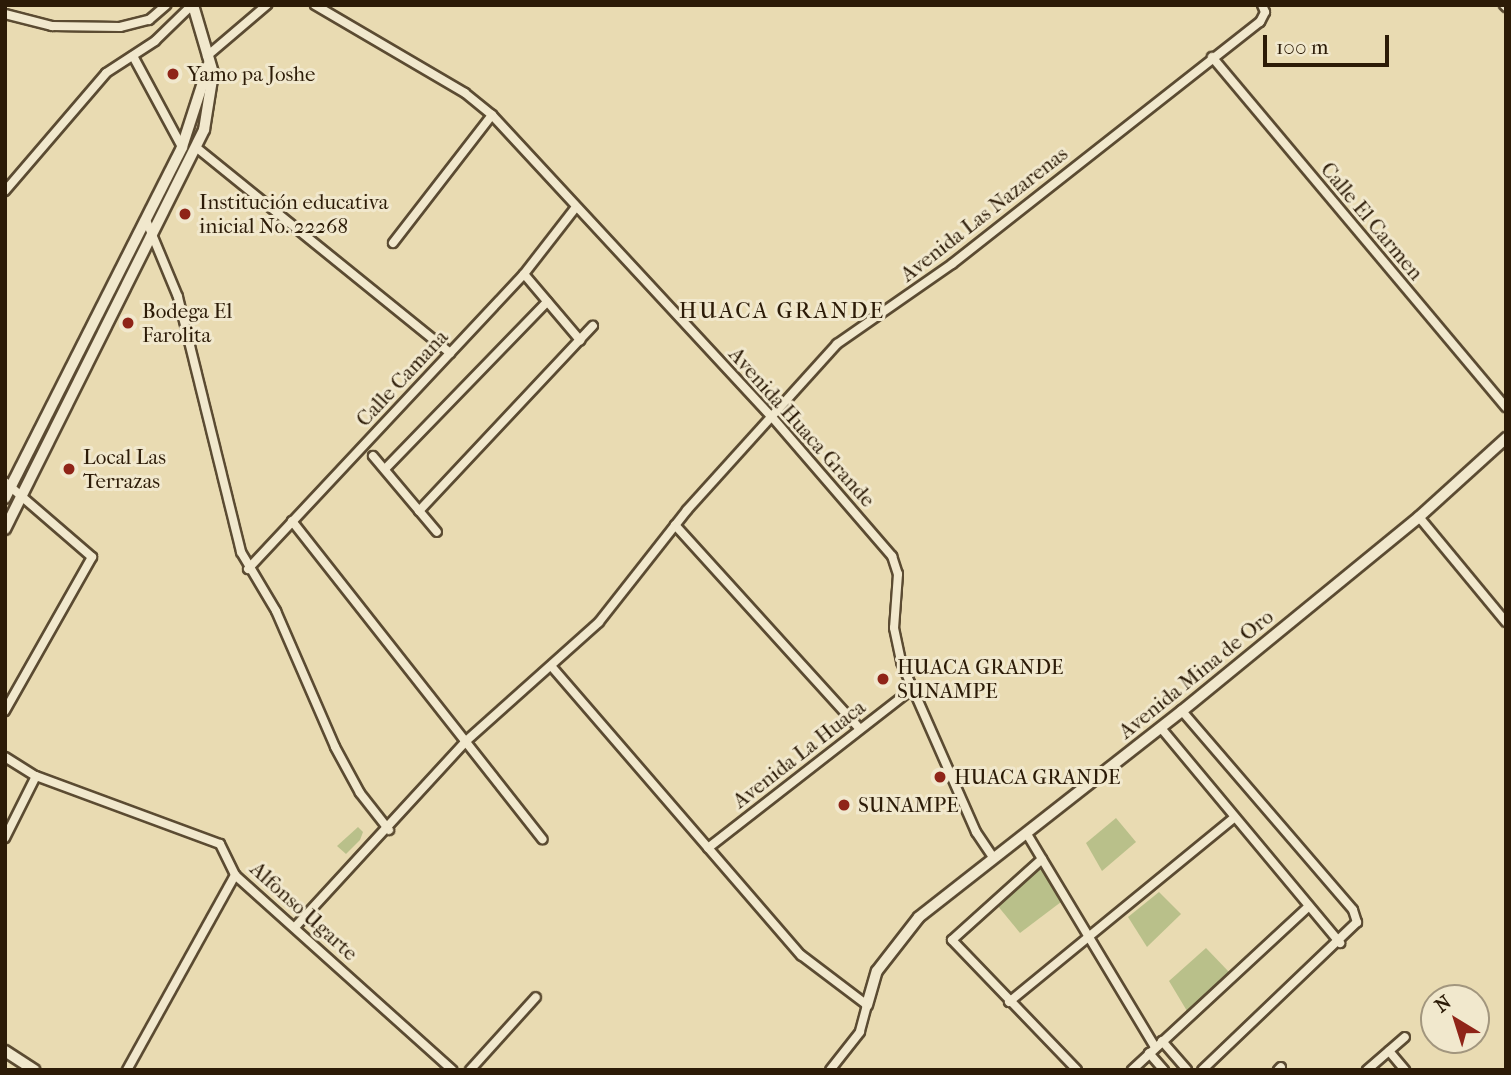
<!DOCTYPE html>
<meta charset="utf-8">
<style>
body{margin:0}
#map{position:relative;width:1511px;height:1075px;overflow:hidden;background:#e9dbb2;font-family:"IM FELL French Canon",serif}
div>[style]{position:absolute}
.green>*{inset:0;background:#b9c08a}
.roads{filter:drop-shadow(2px 0 #5b4b32) drop-shadow(-2px 0 #5b4b32) drop-shadow(0 2px #5b4b32) drop-shadow(0 -2px #5b4b32)}
.street>*{height:8px;margin:-4px;padding:0 4px;transform-origin:4px;border-radius:4px;background:#f1e8cd}
.secondary>*{height:10px;margin:-5px;padding:0 5px;transform-origin:5px;border-radius:5px;background:#f1e8cd}
.dots>*{width:19px;height:19px;translate:-50% -50%;box-sizing:border-box;border:4px solid #f1e8cd;border-radius:50%}
span{translate:-50% -50%;white-space:nowrap;text-align:center;line-height:1.15;-webkit-text-stroke:6px #f1e8cd;paint-order:stroke}
.poi-label{font-size:21px;color:#2c1b07}
.left{translate:0 -50%;text-align:left}
.street-label{font-size:21px;color:#2c1b07}
.neighbourhood-label{font-size:23px;color:#2c1b07;letter-spacing:2px}
.frame{position:absolute;inset:0;border:7px solid #2c1b07;pointer-events:none}
.north{position:absolute;left:1420px;top:984px;width:70px;height:70px;box-sizing:border-box;background:#f1e8cd;border:2px solid #a2967e;border-radius:50%;rotate:322deg;font-size:19px;font-weight:700;line-height:28px;text-align:center;color:#2c1b07}
.north::after{content:'';display:block;margin:auto;width:24px;height:32px;background:#8f2418;clip-path:polygon(50% 0,100% 100%,50% 72%,0 100%)}
.scale{position:absolute;left:1263px;top:35px;width:126px;height:32px;box-sizing:border-box;border:4px solid #2c1b07;border-top:0;padding-left:9px;font-size:21px;line-height:24px;white-space:nowrap;color:#2c1b07;-webkit-text-stroke:5px #f1e8cd;paint-order:stroke}
</style>
<div id="map">
<div class="green">
<div style="clip-path:polygon(1116px 818px,1136px 842px,1102px 871px,1086px 843px)"></div>
<div style="clip-path:polygon(358px 827px,363px 832px,360px 840px,346px 854px,337px 846px)"></div>
<div style="clip-path:polygon(1040px 867px,1061px 902px,1020px 933px,997px 905px)"></div>
<div style="clip-path:polygon(1159px 892px,1181px 914px,1147px 947px,1128px 917px)"></div>
<div style="clip-path:polygon(1206px 948px,1229px 972px,1187px 1011px,1169px 981px)"></div>
</div>
<div class="roads">
<div class="street">
<div style="left:315px;top:5px;width:174px;rotate:30.4deg"></div>
<div style="left:465px;top:93px;width:35px;rotate:39deg"></div>
<div style="left:492px;top:115px;width:412px;rotate:47.2deg"></div>
<div style="left:772px;top:417px;width:184px;rotate:49.2deg"></div>
<div style="left:892px;top:556px;width:19px;rotate:72deg"></div>
<div style="left:898px;top:574px;width:54px;rotate:94.2deg"></div>
<div style="left:894px;top:628px;width:35px;rotate:78deg"></div>
<div style="left:901px;top:662px;width:186px;rotate:66.2deg"></div>
<div style="left:976px;top:832px;width:29px;rotate:56deg"></div>
<div style="left:1504px;top:5px;width:3px;rotate:45deg"></div>
<div style="left:5px;top:14px;width:49px;rotate:14.3deg"></div>
<div style="left:52px;top:26px;width:68px;rotate:0.8deg"></div>
<div style="left:120px;top:27px;width:30px;rotate:-14deg"></div>
<div style="left:149px;top:20px;width:23px;rotate:-41deg"></div>
<div style="left:133px;top:56px;width:103px;rotate:61.7deg"></div>
<div style="left:207px;top:56px;width:79px;rotate:-40.4deg"></div>
<div style="left:1212px;top:57px;width:457px;rotate:50deg"></div>
<div style="left:197px;top:148px;width:326px;rotate:39deg"></div>
<div style="left:5px;top:191px;width:155px;rotate:-49.4deg"></div>
<div style="left:106px;top:73px;width:59px;rotate:-33.1deg"></div>
<div style="left:155px;top:41px;width:52px;rotate:-44.2deg"></div>
<div style="left:146px;top:220px;width:83px;rotate:67.4deg"></div>
<div style="left:178px;top:297px;width:263px;rotate:76.1deg"></div>
<div style="left:241px;top:552px;width:69px;rotate:59.3deg"></div>
<div style="left:276px;top:611px;width:148px;rotate:66.5deg"></div>
<div style="left:335px;top:747px;width:52px;rotate:61.5deg"></div>
<div style="left:360px;top:793px;width:47px;rotate:51.9deg"></div>
<div style="left:393px;top:243px;width:162px;rotate:-52.3deg"></div>
<div style="left:524px;top:274px;width:87px;rotate:49.7deg"></div>
<div style="left:373px;top:456px;width:99px;rotate:49.9deg"></div>
<div style="left:385px;top:469px;width:233px;rotate:-45.9deg"></div>
<div style="left:5px;top:482px;width:115px;rotate:40.8deg"></div>
<div style="left:92px;top:557px;width:177px;rotate:119.5deg"></div>
<div style="left:419px;top:511px;width:254px;rotate:-46.8deg"></div>
<div style="left:1419px;top:517px;width:136px;rotate:50.4deg"></div>
<div style="left:292px;top:521px;width:405px;rotate:51.8deg"></div>
<div style="left:675px;top:525px;width:275px;rotate:47.8deg"></div>
<div style="left:248px;top:569px;width:404px;rotate:-46.9deg"></div>
<div style="left:524px;top:274px;width:85px;rotate:-52.2deg"></div>
<div style="left:552px;top:667px;width:381px;rotate:49.2deg"></div>
<div style="left:801px;top:955px;width:83px;rotate:37.1deg"></div>
<div style="left:867px;top:1005px;width:28px;rotate:105deg"></div>
<div style="left:860px;top:1032px;width:48px;rotate:128.3deg"></div>
<div style="left:1182px;top:711px;width:262px;rotate:49.3deg"></div>
<div style="left:1353px;top:910px;width:13px;rotate:72deg"></div>
<div style="left:1357px;top:922px;width:214px;rotate:136.3deg"></div>
<div style="left:1161px;top:728px;width:280px;rotate:50.2deg"></div>
<div style="left:5px;top:757px;width:36px;rotate:32deg"></div>
<div style="left:36px;top:776px;width:196px;rotate:20.3deg"></div>
<div style="left:220px;top:844px;width:34px;rotate:64deg"></div>
<div style="left:235px;top:875px;width:292px;rotate:41.9deg"></div>
<div style="left:1027px;top:834px;width:249px;rotate:59deg"></div>
<div style="left:5px;top:838px;width:69px;rotate:-63.4deg"></div>
<div style="left:708px;top:848px;width:259px;rotate:-37.9deg"></div>
<div style="left:1042px;top:859px;width:121px;rotate:138deg"></div>
<div style="left:952px;top:940px;width:180px;rotate:46.1deg"></div>
<div style="left:296px;top:926px;width:251px;rotate:-47.4deg"></div>
<div style="left:466px;top:741px;width:178px;rotate:-41.8deg"></div>
<div style="left:599px;top:622px;width:142px;rotate:-51.8deg"></div>
<div style="left:687px;top:510px;width:224px;rotate:-47.9deg"></div>
<div style="left:837px;top:344px;width:140px;rotate:-34.8deg"></div>
<div style="left:952px;top:264px;width:392px;rotate:-38.2deg"></div>
<div style="left:1260px;top:22px;width:11px;rotate:-63deg"></div>
<div style="left:1265px;top:12px;width:8px;rotate:-113deg"></div>
<div style="left:1009px;top:1002px;width:291px;rotate:-39.3deg"></div>
<div style="left:1162px;top:1041px;width:38px;rotate:49deg"></div>
<div style="left:1389px;top:1051px;width:25px;rotate:50deg"></div>
<div style="left:1149px;top:1053px;width:23px;rotate:49deg"></div>
<div style="left:127px;top:1070px;width:223px;rotate:-61deg"></div>
<div style="left:470px;top:1070px;width:98px;rotate:-47.9deg"></div>
<div style="left:1132px;top:1070px;width:241px;rotate:-42.8deg"></div>
<div style="left:1278px;top:1070px;width:4px;rotate:-45deg"></div>
<div style="left:1367px;top:1070px;width:50px;rotate:-41deg"></div>
</div>
<div class="secondary">
<div style="left:5px;top:498px;width:393px;rotate:-63.2deg"></div>
<div style="left:182px;top:147px;width:87px;rotate:-72deg"></div>
<div style="left:5px;top:529px;width:446px;rotate:-63.5deg"></div>
<div style="left:204px;top:130px;width:58px;rotate:-81deg"></div>
<div style="left:213px;top:73px;width:71px;rotate:-106.4deg"></div>
<div style="left:867px;top:1005px;width:35px;rotate:-74deg"></div>
<div style="left:877px;top:971px;width:68px;rotate:-52.1deg"></div>
<div style="left:919px;top:917px;width:334px;rotate:-38.1deg"></div>
<div style="left:1182px;top:711px;width:306px;rotate:-39.3deg"></div>
<div style="left:1419px;top:517px;width:118px;rotate:-42.2deg"></div>
<div style="left:5px;top:1051px;width:35px;rotate:33deg"></div>
</div>
</div>
<div class="dots">
<div style="left:173px;top:74px;background:#8f2418"></div>
<div style="left:185px;top:214px;background:#8f2418"></div>
<div style="left:128px;top:323px;background:#8f2418"></div>
<div style="left:69px;top:469px;background:#8f2418"></div>
<div style="left:883px;top:679px;background:#8f2418"></div>
<div style="left:940px;top:777px;background:#8f2418"></div>
<div style="left:844px;top:805px;background:#8f2418"></div>
</div>
<div class="poi-label">
<span class="left" style="left:187px;top:74px">Yamo pa Joshe</span>
<span class="left" style="left:199px;top:214px">Institución educativa<br>inicial No. 22268</span>
<span class="left" style="left:142px;top:323px">Bodega El<br>Farolita</span>
<span class="left" style="left:83px;top:469px">Local Las<br>Terrazas</span>
<span class="left" style="left:897px;top:679px">HUACA GRANDE<br>SUNAMPE</span>
<span class="left" style="left:954px;top:777px">HUACA GRANDE</span>
<span class="left" style="left:858px;top:805px">SUNAMPE</span>
</div>
<div class="street-label">
<span style="left:984px;top:214px;rotate:-38deg">Avenida Las Nazarenas</span>
<span style="left:1372px;top:221px;rotate:50deg">Calle El Carmen</span>
<span style="left:402px;top:378px;rotate:-47deg">Calle Camana</span>
<span style="left:802px;top:427px;rotate:48deg">Avenida Huaca Grande</span>
<span style="left:1196px;top:674px;rotate:-39deg">Avenida Mina de Oro</span>
<span style="left:799px;top:754px;rotate:-38deg">Avenida La Huaca</span>
<span style="left:304px;top:911px;rotate:42deg">Alfonso Ugarte</span>
</div>
<div class="neighbourhood-label">
<span style="left:782px;top:311px">HUACA GRANDE</span>
</div>
<div class="frame"></div>
<div class="north">N</div>
<div class="scale">100 m</div>
</div>
